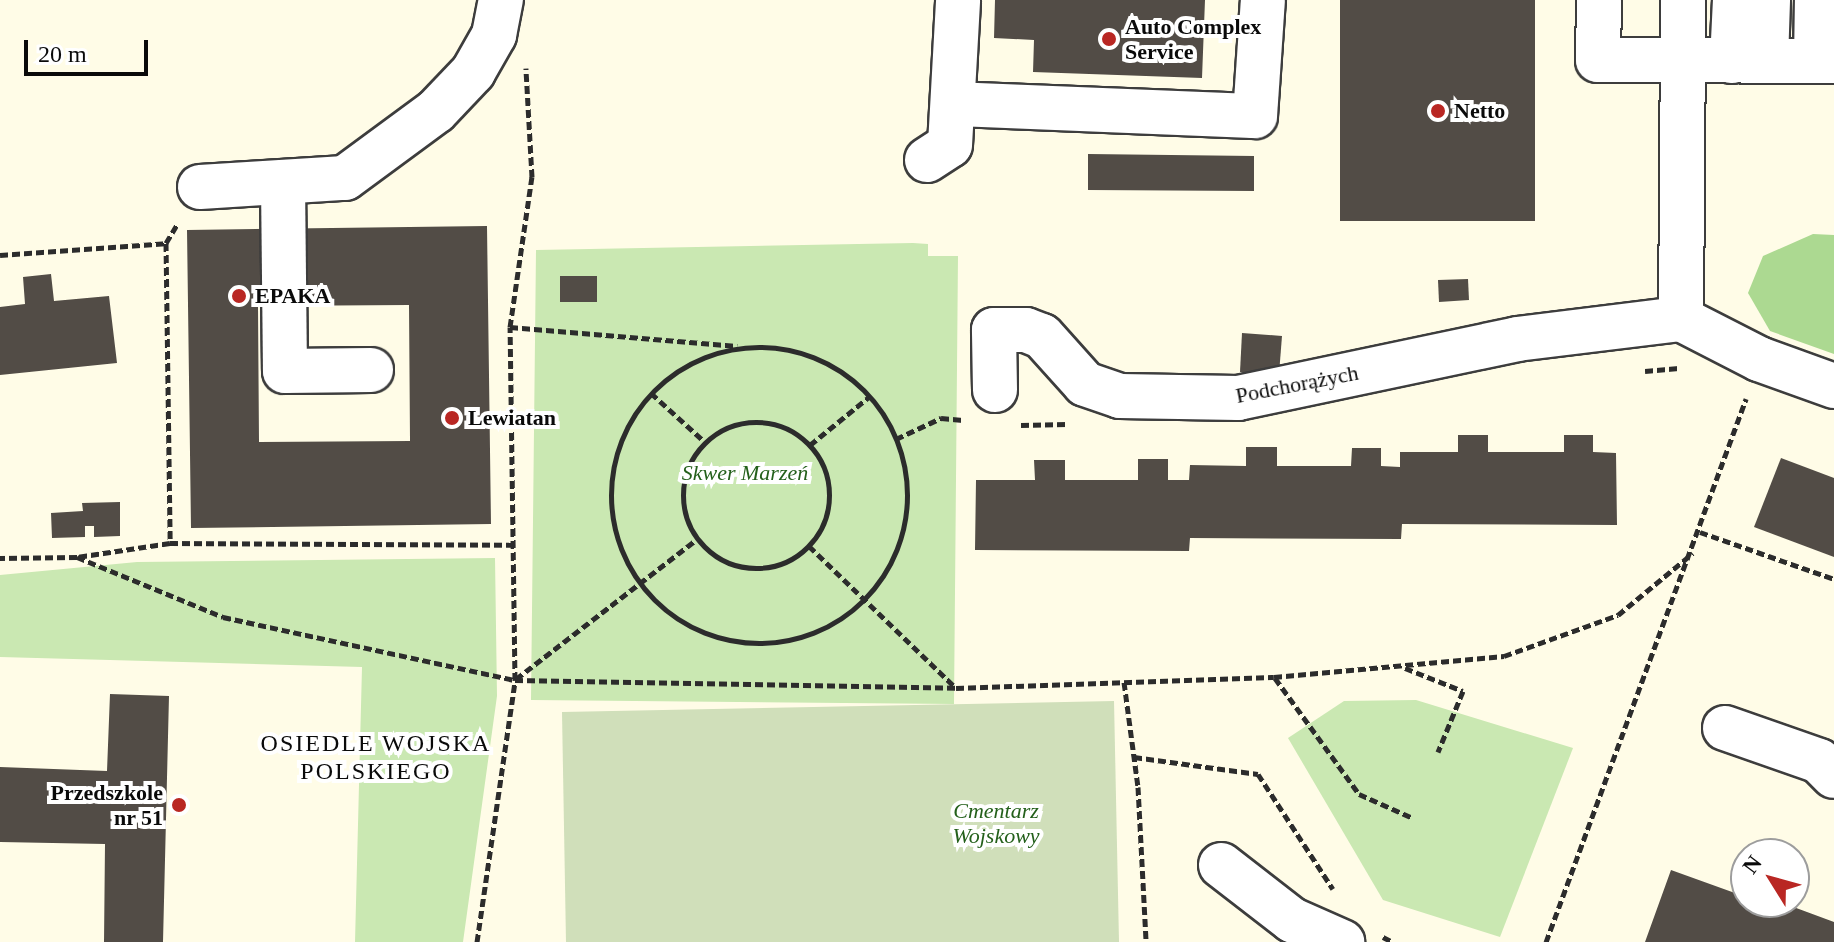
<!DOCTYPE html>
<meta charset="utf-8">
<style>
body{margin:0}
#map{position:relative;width:1834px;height:942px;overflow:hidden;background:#fffce7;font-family:Georgia,serif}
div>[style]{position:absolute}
.green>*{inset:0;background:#cae8b2}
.forest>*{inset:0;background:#acd991}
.cemetery>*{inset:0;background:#d0dfba}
.building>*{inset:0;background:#524c46}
.path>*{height:5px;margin-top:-2.5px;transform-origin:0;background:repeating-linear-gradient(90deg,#2c2c2c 0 8px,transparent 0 12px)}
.path>.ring{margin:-2.5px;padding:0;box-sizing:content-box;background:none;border:5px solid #2c2c2c;border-radius:50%}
.roads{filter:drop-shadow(2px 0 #3d3d3d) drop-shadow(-2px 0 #3d3d3d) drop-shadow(0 2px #3d3d3d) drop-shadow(0 -2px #3d3d3d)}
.minor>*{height:44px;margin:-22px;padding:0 22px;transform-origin:22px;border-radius:22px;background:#fff}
.dots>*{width:22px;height:22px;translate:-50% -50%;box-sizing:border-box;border:4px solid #fff;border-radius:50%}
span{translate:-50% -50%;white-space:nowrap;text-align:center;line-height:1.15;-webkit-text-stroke:8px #fff;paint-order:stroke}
.poi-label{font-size:22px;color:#0a0a0a;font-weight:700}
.left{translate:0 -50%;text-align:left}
.right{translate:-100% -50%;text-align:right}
.street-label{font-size:22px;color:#0a0a0a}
.park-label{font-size:22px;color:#24601b;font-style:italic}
.neighbourhood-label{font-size:24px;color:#0a0a0a;letter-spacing:2px}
.north{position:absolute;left:1730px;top:838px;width:80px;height:80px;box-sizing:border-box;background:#fff;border:2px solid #9d9d9d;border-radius:50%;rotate:307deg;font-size:22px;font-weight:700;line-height:32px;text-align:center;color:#0a0a0a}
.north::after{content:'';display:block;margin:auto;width:28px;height:36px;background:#b92723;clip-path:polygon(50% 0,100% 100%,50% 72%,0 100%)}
.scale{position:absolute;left:24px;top:40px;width:124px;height:36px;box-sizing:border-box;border:4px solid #0a0a0a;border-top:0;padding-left:10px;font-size:24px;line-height:28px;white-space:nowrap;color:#0a0a0a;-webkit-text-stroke:6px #fff;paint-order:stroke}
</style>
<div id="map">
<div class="green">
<div style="clip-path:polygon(913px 243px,928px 244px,928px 256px,958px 256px,954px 704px,531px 700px,536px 250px)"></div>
<div style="clip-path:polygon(495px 558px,497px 696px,463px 942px,355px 942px,362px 667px,0 657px,0 575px,137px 562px)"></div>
<div style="clip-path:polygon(1416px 700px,1573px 748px,1500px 937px,1383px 900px,1288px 738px,1344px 701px)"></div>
</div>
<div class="forest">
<div style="clip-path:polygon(1813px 234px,1834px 235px,1834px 354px,1770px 331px,1748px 293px,1763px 256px)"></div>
</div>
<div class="cemetery">
<div style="clip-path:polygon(1114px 701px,1119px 942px,566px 942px,562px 712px)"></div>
</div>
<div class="building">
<div style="clip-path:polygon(995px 0,1205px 0,1202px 78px,1033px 72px,1034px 40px,994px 38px)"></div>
<div style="clip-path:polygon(1340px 0,1535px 0,1535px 221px,1340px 221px)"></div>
<div style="clip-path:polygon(1088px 154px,1254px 156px,1254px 191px,1088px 190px)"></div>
<div style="clip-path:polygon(evenodd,487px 226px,491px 524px,191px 528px,187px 230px,487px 226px,409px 305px,410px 441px,259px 442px,258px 306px,409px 305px)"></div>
<div style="clip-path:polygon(51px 274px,54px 301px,109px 296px,117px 363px,0 375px,0 307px,25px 304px,23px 277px)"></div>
<div style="clip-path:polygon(560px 276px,597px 276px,597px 302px,560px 302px)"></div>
<div style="clip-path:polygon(1468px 279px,1469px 300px,1439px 302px,1438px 280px)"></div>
<div style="clip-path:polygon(1242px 333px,1282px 336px,1279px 374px,1240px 372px)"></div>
<div style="clip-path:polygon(1458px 435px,1488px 435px,1488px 452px,1564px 452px,1564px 435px,1593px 435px,1593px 452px,1616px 453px,1617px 525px,1402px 524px,1401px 539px,1190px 538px,1189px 551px,975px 550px,976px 480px,1035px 480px,1034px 460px,1065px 460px,1065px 480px,1138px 480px,1138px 459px,1168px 459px,1168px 480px,1189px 480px,1190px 465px,1246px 466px,1246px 447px,1277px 447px,1277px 466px,1351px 466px,1352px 448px,1381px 448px,1381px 466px,1400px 467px,1400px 452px,1458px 452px)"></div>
<div style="clip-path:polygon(1781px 458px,1834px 478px,1834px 557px,1754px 527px)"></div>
<div style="clip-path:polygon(120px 502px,120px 536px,94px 537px,94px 526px,85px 526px,85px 537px,52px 538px,51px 513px,83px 511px,82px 503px)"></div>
<div style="clip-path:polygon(110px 694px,169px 696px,163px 942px,104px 942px,105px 844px,0 842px,0 767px,107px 771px)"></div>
<div style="clip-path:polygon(1671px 870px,1746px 897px,1746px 902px,1780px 902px,1834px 922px,1834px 942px,1645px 942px)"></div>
</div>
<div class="path">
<div style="left:166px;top:243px;width:23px;rotate:-59deg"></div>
<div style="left:0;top:255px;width:166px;rotate:-4.1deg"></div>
<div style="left:166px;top:243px;width:300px;rotate:89.2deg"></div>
<div style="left:170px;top:543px;width:94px;rotate:171.4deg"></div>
<div style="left:77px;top:557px;width:77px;rotate:179.3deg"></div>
<div style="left:510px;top:327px;width:228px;rotate:4.8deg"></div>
<div class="ring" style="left:611px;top:347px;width:291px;height:291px"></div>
<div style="left:1645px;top:371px;width:34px;rotate:-5deg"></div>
<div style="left:651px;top:393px;width:73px;rotate:42.2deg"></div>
<div class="ring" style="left:683px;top:422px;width:141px;height:141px"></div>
<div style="left:1021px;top:425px;width:46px;rotate:-1.2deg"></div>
<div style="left:896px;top:439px;width:50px;rotate:-25deg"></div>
<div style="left:941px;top:418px;width:22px;rotate:5deg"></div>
<div style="left:810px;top:445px;width:77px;rotate:-39.2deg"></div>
<div style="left:1700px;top:532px;width:142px;rotate:19.3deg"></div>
<div style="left:170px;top:543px;width:343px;rotate:0.3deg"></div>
<div style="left:809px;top:546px;width:203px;rotate:44deg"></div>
<div style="left:77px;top:557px;width:158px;rotate:22.3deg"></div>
<div style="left:223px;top:617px;width:299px;rotate:12.2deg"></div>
<div style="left:515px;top:680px;width:441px;rotate:1deg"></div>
<div style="left:956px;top:688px;width:318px;rotate:-2deg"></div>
<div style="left:1274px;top:677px;width:231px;rotate:-5.2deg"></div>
<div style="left:1504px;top:656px;width:121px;rotate:-19.8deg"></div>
<div style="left:1618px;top:615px;width:97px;rotate:-39.6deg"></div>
<div style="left:1405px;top:668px;width:62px;rotate:21.6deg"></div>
<div style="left:1463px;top:691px;width:66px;rotate:112.3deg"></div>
<div style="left:1275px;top:678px;width:143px;rotate:54.1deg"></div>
<div style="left:1359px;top:794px;width:59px;rotate:24deg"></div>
<div style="left:516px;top:679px;width:229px;rotate:-37.7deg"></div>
<div style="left:1124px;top:682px;width:106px;rotate:82.4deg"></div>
<div style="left:1138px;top:787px;width:155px;rotate:87deg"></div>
<div style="left:1134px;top:757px;width:125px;rotate:7.8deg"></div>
<div style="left:1258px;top:774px;width:137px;rotate:56.9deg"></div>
<div style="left:1383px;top:937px;width:11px;rotate:27deg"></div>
<div style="left:477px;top:942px;width:265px;rotate:-81.7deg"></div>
<div style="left:515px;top:680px;width:353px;rotate:-90.8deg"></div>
<div style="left:510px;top:327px;width:152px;rotate:-81.7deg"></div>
<div style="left:532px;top:177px;width:109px;rotate:-93.2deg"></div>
<div style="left:1546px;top:942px;width:579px;rotate:-69.78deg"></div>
</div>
<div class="roads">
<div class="minor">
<div style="left:1599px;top:0;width:60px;rotate:91deg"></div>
<div style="left:1598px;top:60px;width:236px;rotate:0.2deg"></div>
<div style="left:1732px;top:61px;width:61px;rotate:-87.2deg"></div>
<div style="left:1766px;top:61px;width:61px;rotate:-88.1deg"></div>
<div style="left:1816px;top:61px;width:61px;rotate:-89.1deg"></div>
<div style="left:955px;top:104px;width:300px;rotate:2.3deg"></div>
<div style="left:1255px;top:116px;width:116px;rotate:-86.1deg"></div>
<div style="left:927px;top:160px;width:27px;rotate:-33deg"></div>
<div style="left:950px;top:145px;width:145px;rotate:-86.8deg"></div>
<div style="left:283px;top:182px;width:189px;rotate:89.4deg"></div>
<div style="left:285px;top:371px;width:86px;rotate:-0.7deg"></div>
<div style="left:200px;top:187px;width:145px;rotate:-3.6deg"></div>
<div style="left:345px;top:178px;width:113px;rotate:-36.4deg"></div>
<div style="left:436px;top:111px;width:54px;rotate:-46.5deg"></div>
<div style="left:473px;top:72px;width:43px;rotate:-60.4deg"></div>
<div style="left:494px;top:35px;width:36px;rotate:-79deg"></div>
<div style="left:1681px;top:319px;width:319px;rotate:-89.6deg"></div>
<div style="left:995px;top:390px;width:60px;rotate:-91deg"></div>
<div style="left:994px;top:330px;width:32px"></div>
<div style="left:1026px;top:330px;width:17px;rotate:21deg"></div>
<div style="left:1042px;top:336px;width:64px;rotate:48.1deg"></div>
<div style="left:1085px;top:384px;width:37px;rotate:19deg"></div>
<div style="left:1120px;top:396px;width:118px;rotate:1deg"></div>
<div style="left:1238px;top:398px;width:285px;rotate:-11.9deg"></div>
<div style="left:1517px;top:339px;width:165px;rotate:-7deg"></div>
<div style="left:1681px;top:319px;width:88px;rotate:27.1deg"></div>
<div style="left:1759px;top:359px;width:80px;rotate:19.8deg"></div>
<div style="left:1725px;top:728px;width:100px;rotate:19.3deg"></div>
<div style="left:1819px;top:761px;width:21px;rotate:45deg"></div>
<div style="left:1221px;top:865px;width:90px;rotate:37.8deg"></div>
<div style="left:1292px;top:920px;width:55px;rotate:23.7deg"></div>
</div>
</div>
<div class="dots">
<div style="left:1109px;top:39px;background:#b92723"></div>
<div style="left:1438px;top:111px;background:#b92723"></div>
<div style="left:239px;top:296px;background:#b92723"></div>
<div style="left:452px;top:418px;background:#b92723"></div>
<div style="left:179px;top:805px;background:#b92723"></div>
</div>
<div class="poi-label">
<span class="left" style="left:1125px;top:39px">Auto Complex<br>Service</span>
<span class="left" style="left:1454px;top:111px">Netto</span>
<span class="left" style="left:255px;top:296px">EPAKA</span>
<span class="left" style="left:468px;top:418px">Lewiatan</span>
<span class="right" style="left:163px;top:805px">Przedszkole<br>nr 51</span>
</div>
<div class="street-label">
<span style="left:1297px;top:384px;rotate:-11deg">Podchorążych</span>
</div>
<div class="park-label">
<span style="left:745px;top:473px">Skwer Marzeń</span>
<span style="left:996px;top:823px">Cmentarz<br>Wojskowy</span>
</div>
<div class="neighbourhood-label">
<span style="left:376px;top:758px">OSIEDLE WOJSKA<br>POLSKIEGO</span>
</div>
<div class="north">N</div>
<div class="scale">20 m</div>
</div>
